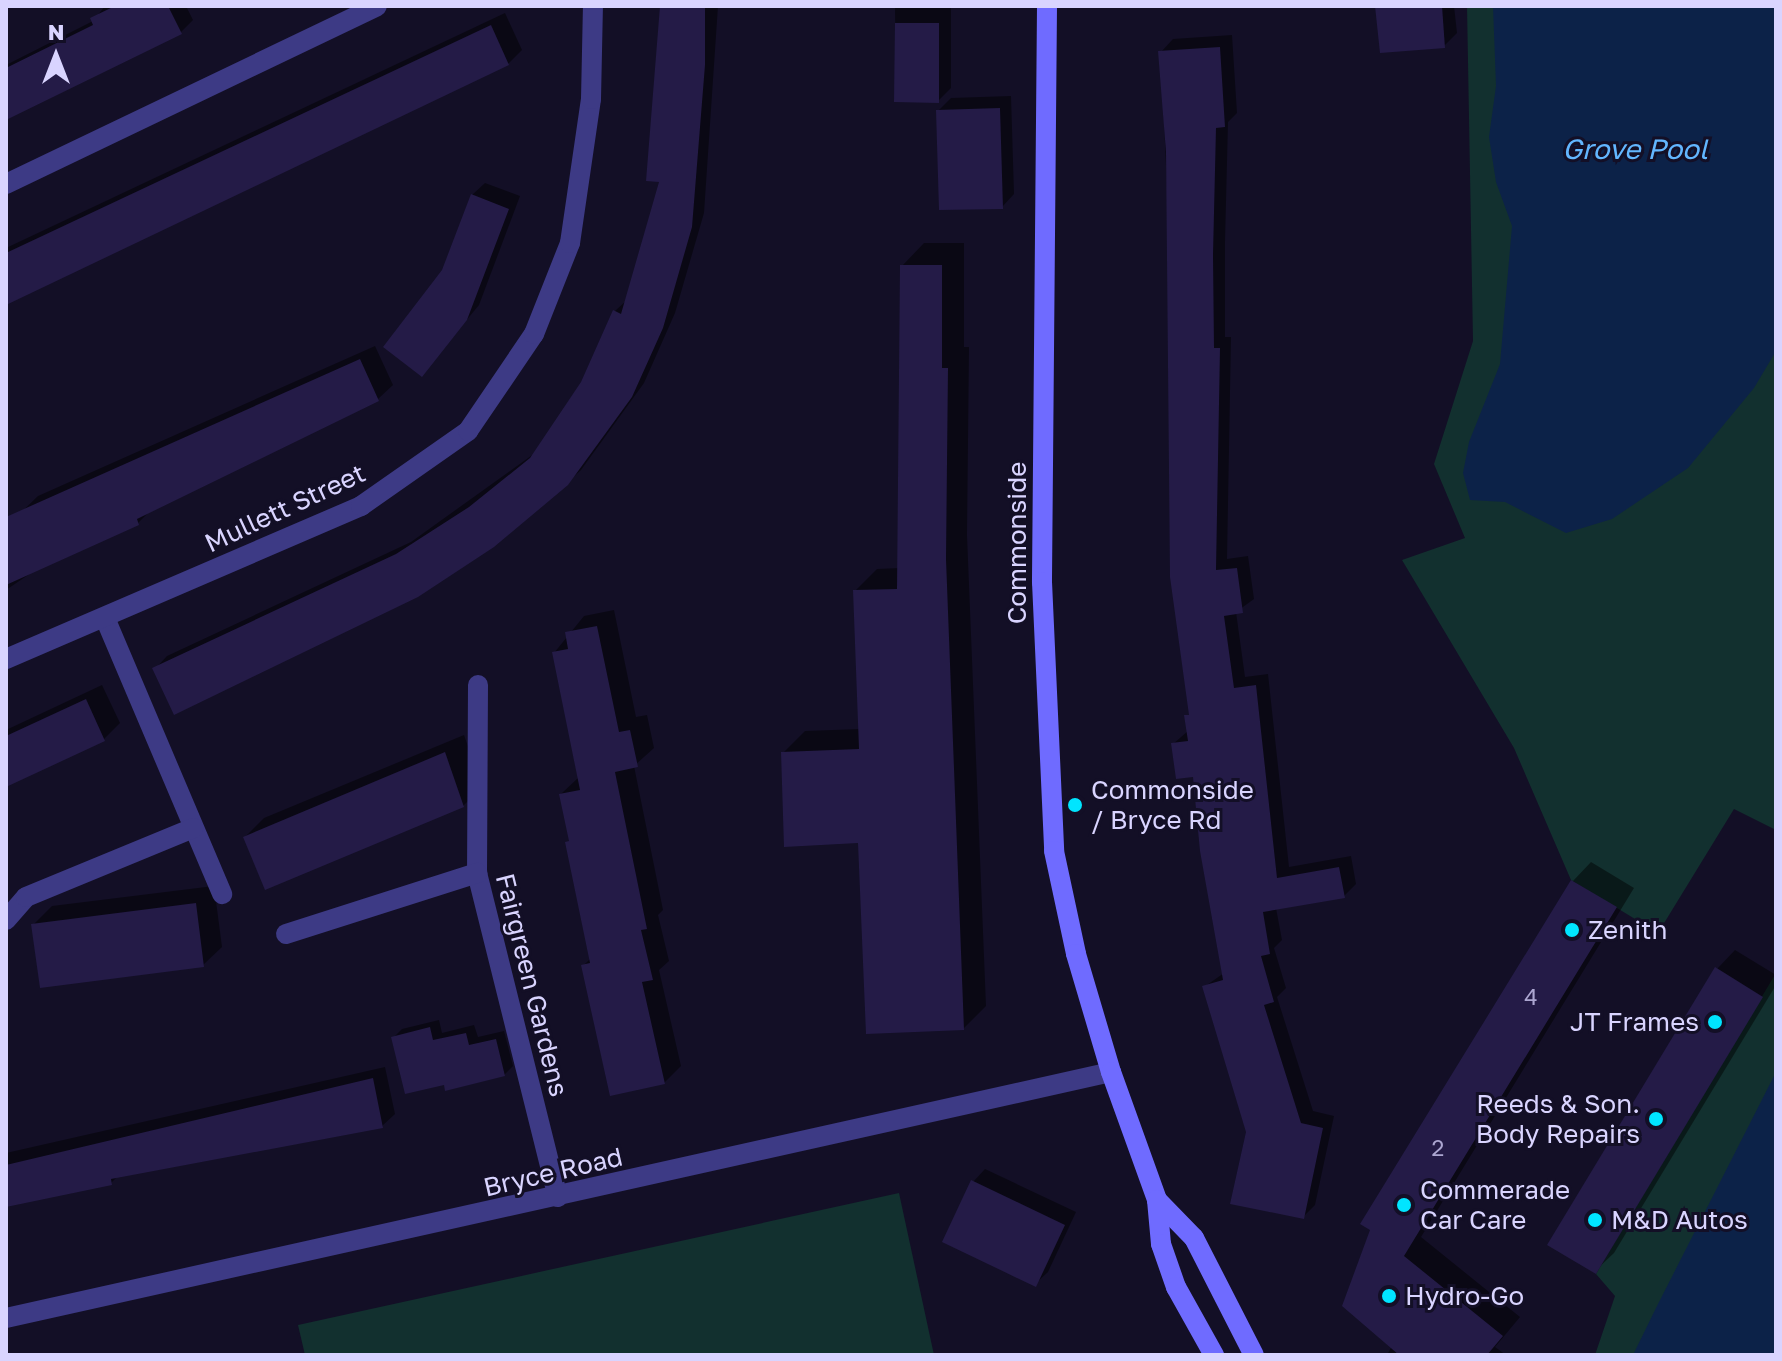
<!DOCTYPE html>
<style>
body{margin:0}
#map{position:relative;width:1782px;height:1361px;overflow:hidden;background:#130f26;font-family:"Golos Text",sans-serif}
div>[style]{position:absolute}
.green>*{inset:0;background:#12302f}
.water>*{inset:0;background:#0c2248}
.shadow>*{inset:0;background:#0007}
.building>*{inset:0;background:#241b47}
.minor>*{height:20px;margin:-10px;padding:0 10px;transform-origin:10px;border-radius:10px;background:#3d3a85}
.tertiary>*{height:20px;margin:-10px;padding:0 10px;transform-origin:10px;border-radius:10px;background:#3d3a85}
.secondary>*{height:20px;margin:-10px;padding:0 10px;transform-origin:10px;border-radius:10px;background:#6f6bff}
.dots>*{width:22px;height:22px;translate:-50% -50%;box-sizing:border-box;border:4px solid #130f26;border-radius:50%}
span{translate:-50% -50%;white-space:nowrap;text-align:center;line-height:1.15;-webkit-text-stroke:6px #130f26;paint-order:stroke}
.number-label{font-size:22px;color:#aca6d1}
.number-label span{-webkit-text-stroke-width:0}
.street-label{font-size:26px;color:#d9d4ff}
.poi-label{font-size:26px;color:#d9d4ff}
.left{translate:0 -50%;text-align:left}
.right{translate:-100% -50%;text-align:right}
.water-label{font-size:28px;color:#62b6ff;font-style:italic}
.frame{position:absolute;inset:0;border:8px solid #d9d4ff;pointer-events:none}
.north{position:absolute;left:16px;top:16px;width:80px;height:80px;-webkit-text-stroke:6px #130f26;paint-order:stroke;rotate:0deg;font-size:22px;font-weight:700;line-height:32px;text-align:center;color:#d9d4ff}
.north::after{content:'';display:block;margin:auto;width:28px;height:36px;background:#d9d4ff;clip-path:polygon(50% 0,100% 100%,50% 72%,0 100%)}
</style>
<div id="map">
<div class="green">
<div style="clip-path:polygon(1467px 6px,1776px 6px,1776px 830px,1734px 809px,1658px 933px,1571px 880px,1514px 748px,1402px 560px,1465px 538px,1434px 464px,1473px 341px)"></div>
<div style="clip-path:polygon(1776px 973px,1776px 1355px,1595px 1355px,1615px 1296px,1596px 1274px)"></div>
<div style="clip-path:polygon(899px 1193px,934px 1355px,305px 1355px,298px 1325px)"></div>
</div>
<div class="water">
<div style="clip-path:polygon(1493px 6px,1776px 6px,1776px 351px,1754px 388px,1688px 468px,1612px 519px,1566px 533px,1505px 502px,1470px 500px,1463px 473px,1469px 442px,1500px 364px,1512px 226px,1496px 182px,1489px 137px,1496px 86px)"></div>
<div style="clip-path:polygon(1776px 1072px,1776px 1355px,1633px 1355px,1657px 1306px)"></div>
</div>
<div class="shadow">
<div style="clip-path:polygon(105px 6px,186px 6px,193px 20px,181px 32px,6px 117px,6px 65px,93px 21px)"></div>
<div style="clip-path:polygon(662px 6px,718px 6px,704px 213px,675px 313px,644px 383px,581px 470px,567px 483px,155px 669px,167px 656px,411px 542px,535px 453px,583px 383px,615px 311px,627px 300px,661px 180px)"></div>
<div style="clip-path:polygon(895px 6px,951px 6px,951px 88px,938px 101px,896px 100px)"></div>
<div style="clip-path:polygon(1377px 6px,1454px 6px,1457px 33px,1444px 46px)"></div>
<div style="clip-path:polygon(505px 13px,522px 50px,508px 64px,6px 300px,6px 248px)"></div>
<div style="clip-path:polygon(1232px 35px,1237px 113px,1228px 122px,1225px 242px,1225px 337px,1231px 337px,1227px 559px,1248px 556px,1254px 599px,1236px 612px,1245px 677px,1268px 674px,1289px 867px,1351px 856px,1356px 884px,1344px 896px,1276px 908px,1282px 940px,1274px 948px,1286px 988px,1277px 997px,1313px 1111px,1334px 1116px,1315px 1205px,1303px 1217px,1248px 1132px,1204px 987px,1224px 973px,1195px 774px,1173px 744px,1188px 731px,1190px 712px,1161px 52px,1173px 39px)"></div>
<div style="clip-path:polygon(1011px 96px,1014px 194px,1002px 207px,938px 111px,951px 98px)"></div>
<div style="clip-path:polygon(485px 183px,520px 196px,479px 305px,422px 374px,444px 271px,472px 195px)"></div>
<div style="clip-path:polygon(924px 243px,964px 243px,964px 347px,969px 347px,967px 535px,986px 1006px,964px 1028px,860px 841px,783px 753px,805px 731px,860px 729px,855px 591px,877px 569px,900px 568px,902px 266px)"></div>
<div style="clip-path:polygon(375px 346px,393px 385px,378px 399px,151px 510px,138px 523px,40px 567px,6px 590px,6px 527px,38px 496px)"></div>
<div style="clip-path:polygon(614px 610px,636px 717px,647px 715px,654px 748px,634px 766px,663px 910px,658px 915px,669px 961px,659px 970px,681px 1066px,664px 1083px,583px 966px,591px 958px,561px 794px,578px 778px,554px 653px,584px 616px)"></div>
<div style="clip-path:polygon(102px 685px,120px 723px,104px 739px,6px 786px,6px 730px)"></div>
<div style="clip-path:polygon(464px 735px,482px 787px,463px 806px,245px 837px,264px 818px)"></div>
<div style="clip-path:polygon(1591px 862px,1634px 888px,1421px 1237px,1520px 1317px,1495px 1347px,1506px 1355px,1387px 1355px,1392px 1346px,1373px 1229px,1363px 1223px,1573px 881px)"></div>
<div style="clip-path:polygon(214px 886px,222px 947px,203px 965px,34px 924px,52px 906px)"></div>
<div style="clip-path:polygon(1735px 950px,1776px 975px,1776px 985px,1614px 1253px,1595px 1271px,1717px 969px)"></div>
<div style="clip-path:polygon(439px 1020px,442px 1033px,474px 1025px,478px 1037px,504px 1031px,513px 1066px,504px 1075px,445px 1083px,394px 1037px,402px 1029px)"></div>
<div style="clip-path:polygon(385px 1067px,395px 1114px,382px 1126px,118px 1176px,111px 1183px,6px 1206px,6px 1153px)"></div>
<div style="clip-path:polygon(985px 1169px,1076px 1212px,1048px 1272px,1035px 1284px,973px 1182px)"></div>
</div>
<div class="building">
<div style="clip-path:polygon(115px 6px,168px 6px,182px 34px,6px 120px,6px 68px,93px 25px,90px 18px)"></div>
<div style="clip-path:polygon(660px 6px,705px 6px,705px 65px,692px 227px,663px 328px,632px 397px,568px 485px,494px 547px,418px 597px,174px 715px,152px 668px,396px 554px,469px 507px,530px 458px,581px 382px,613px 310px,621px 314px,659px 182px,646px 181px)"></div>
<div style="clip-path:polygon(1375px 6px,1442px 6px,1445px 48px,1380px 53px)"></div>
<div style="clip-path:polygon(895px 23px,939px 23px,939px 103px,894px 102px)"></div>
<div style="clip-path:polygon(491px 25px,509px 65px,6px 305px,6px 253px)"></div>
<div style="clip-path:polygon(1220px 47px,1225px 127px,1216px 128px,1213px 255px,1214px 348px,1220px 348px,1216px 570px,1237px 568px,1243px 613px,1224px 616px,1234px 688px,1256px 685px,1277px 878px,1339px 867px,1345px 898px,1263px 912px,1270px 954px,1261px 956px,1274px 1002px,1264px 1005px,1301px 1123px,1323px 1128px,1304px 1219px,1230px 1204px,1246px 1132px,1202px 986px,1223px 980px,1200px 851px,1193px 777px,1176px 779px,1171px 743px,1188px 741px,1184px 715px,1189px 715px,1170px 577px,1166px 152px,1158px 51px)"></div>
<div style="clip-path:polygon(1000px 108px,1003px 209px,939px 210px,936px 110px)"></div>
<div style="clip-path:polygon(471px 194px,509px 209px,467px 320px,422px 377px,383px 347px,442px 270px)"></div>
<div style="clip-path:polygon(900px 265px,942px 265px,942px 368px,948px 368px,946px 559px,964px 1030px,866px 1034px,858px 843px,784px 847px,781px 752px,859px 749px,853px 590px,897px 589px)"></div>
<div style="clip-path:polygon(360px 359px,379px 401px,137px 519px,139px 525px,6px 585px,6px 517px)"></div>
<div style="clip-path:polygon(597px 626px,619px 732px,630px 730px,638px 767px,615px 772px,647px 929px,641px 930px,653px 980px,642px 982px,665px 1084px,610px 1096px,581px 965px,590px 963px,565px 842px,569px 841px,559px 794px,580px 790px,552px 652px,568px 649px,565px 632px)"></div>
<div style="clip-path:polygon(86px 699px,105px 741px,6px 787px,6px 736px)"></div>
<div style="clip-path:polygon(445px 752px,464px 807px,265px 890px,243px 837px)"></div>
<div style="clip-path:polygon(1571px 880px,1617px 907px,1404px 1256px,1503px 1336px,1487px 1355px,1399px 1355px,1342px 1306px,1370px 1230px,1360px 1224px)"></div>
<div style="clip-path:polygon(196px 903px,204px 967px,40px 988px,31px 924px)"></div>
<div style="clip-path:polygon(1715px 967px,1763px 997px,1596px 1274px,1547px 1245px)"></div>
<div style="clip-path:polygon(430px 1027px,433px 1040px,466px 1033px,469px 1045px,496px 1039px,505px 1076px,445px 1091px,444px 1085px,405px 1094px,391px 1037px)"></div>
<div style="clip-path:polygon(373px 1078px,383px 1128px,111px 1179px,112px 1185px,6px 1207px,6px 1165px)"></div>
<div style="clip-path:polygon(971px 1180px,1065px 1225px,1036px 1287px,942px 1242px)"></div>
</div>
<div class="minor">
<div style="left:6px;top:184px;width:411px;rotate:-25.6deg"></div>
<div style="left:105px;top:618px;width:300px;rotate:67deg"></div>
<div style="left:6px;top:659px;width:387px;rotate:-23.3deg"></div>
<div style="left:361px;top:506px;width:131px;rotate:-35deg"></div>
<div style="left:468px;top:431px;width:117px;rotate:-55.8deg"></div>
<div style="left:534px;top:334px;width:98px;rotate:-68.4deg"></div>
<div style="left:570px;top:243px;width:146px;rotate:-81.7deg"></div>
<div style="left:591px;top:99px;width:93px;rotate:-88.8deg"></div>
<div style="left:478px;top:685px;width:188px;rotate:90.3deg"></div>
<div style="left:477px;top:873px;width:334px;rotate:76deg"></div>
<div style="left:6px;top:920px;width:30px;rotate:-49deg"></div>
<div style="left:26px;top:897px;width:181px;rotate:-22.4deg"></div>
<div style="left:286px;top:934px;width:201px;rotate:-17.7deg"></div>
</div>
<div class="tertiary">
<div style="left:6px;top:1318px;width:1132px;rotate:-12.55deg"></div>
</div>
<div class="secondary">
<div style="left:1047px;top:6px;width:576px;rotate:90.5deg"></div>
<div style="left:1042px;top:582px;width:269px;rotate:87.4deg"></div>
<div style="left:1054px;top:851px;width:105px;rotate:77.9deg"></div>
<div style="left:1076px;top:954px;width:123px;rotate:73.5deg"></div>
<div style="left:1111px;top:1072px;width:136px;rotate:70.2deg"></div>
<div style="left:1157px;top:1200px;width:44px;rotate:84.8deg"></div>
<div style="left:1161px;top:1244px;width:46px;rotate:70.8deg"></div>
<div style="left:1176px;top:1287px;width:78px;rotate:60.8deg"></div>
<div style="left:1157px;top:1200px;width:53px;rotate:45.8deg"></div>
<div style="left:1194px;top:1238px;width:131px;rotate:62.9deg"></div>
</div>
<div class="dots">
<div style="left:1075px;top:805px;background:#00e5ff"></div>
<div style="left:1572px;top:930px;background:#00e5ff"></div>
<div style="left:1715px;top:1022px;background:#00e5ff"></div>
<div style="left:1656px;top:1119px;background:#00e5ff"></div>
<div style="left:1404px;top:1205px;background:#00e5ff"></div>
<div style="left:1595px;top:1220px;background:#00e5ff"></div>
<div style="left:1389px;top:1296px;background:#00e5ff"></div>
</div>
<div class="number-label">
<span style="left:1531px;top:997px">4</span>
<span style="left:1438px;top:1148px">2</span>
</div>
<div class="street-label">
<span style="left:285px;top:508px;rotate:-25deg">Mullett Street</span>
<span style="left:1017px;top:543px;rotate:-90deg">Commonside</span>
<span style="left:532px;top:985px;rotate:76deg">Fairgreen Gardens</span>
<span style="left:553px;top:1172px;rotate:-13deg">Bryce Road</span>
</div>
<div class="poi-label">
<span class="left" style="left:1091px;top:805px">Commonside<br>/ Bryce Rd</span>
<span class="left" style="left:1588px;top:930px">Zenith</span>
<span class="right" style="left:1699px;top:1022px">JT Frames</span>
<span class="right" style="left:1640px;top:1119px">Reeds &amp; Son.<br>Body Repairs</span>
<span class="left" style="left:1420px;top:1205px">Commerade<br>Car Care</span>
<span class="left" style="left:1611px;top:1220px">M&amp;D Autos</span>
<span class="left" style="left:1405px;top:1296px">Hydro-Go</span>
</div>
<div class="water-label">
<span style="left:1635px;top:149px">Grove Pool</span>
</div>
<div class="frame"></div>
<div class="north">N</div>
</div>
